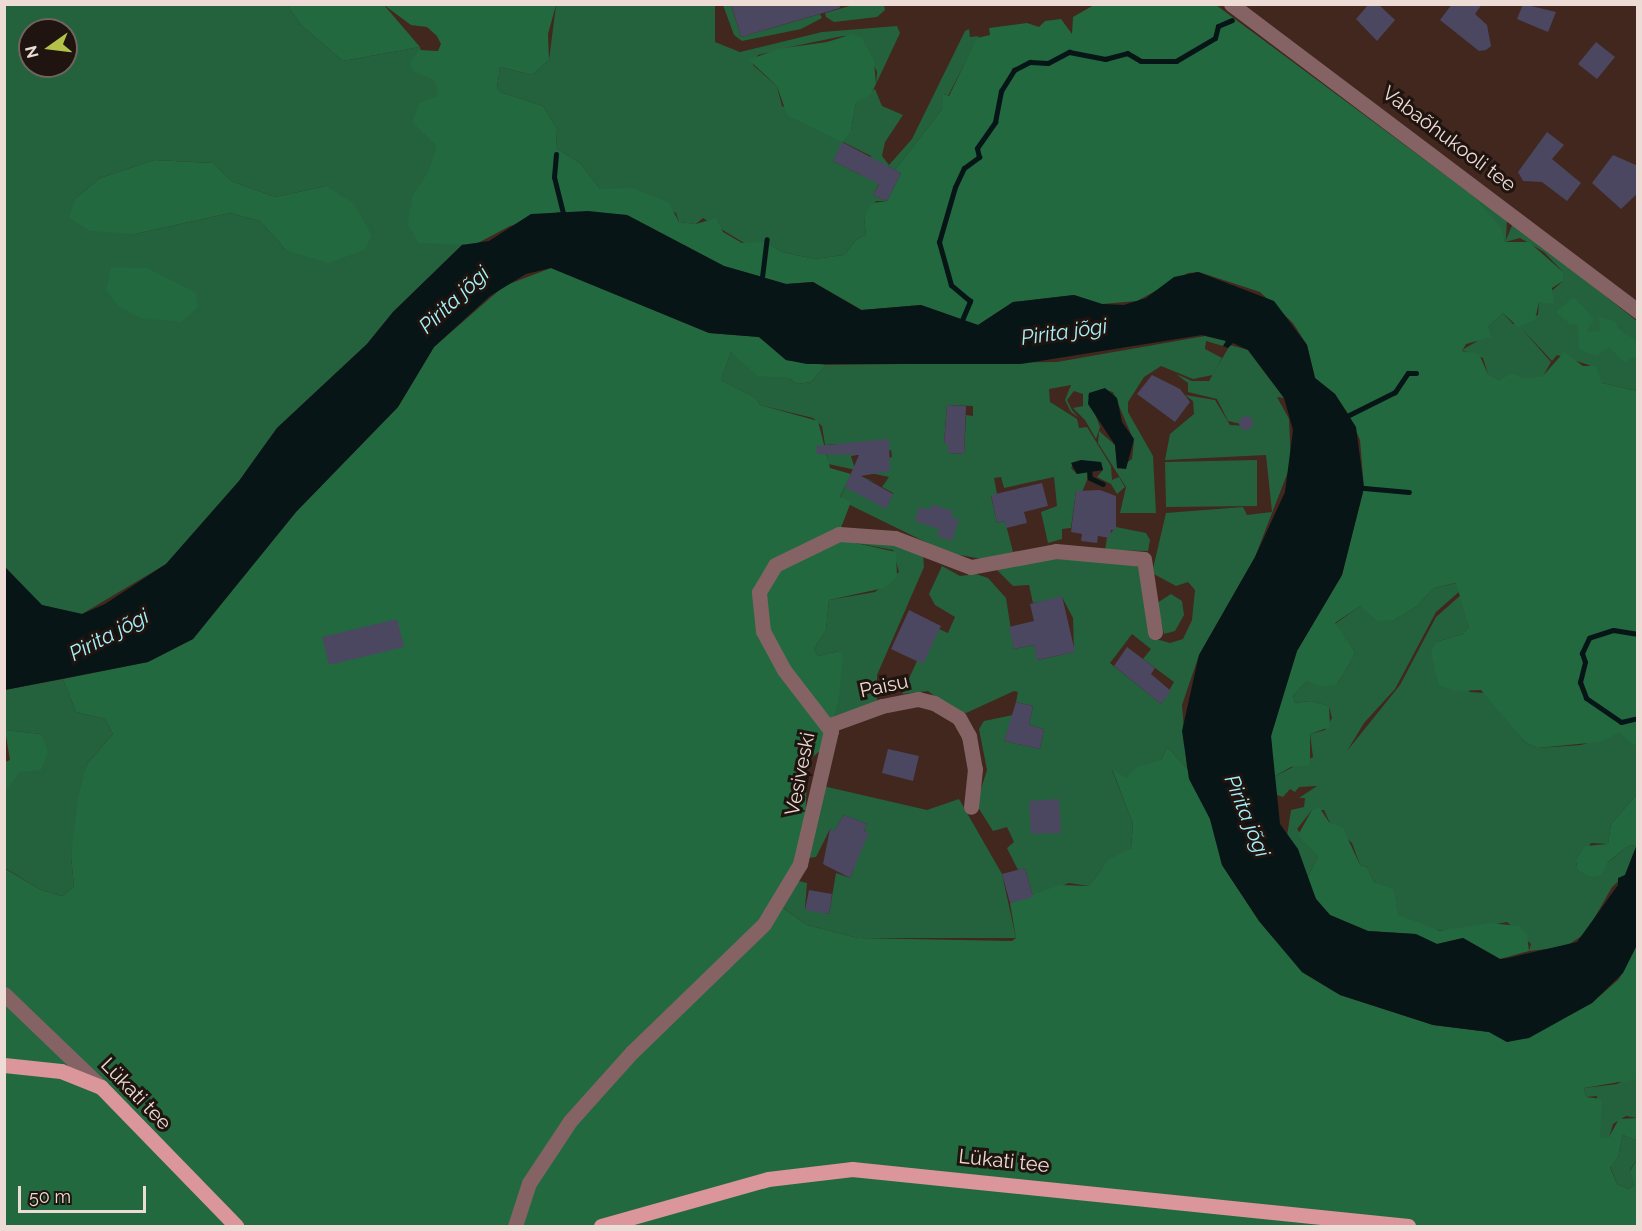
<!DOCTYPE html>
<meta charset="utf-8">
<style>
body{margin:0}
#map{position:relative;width:1642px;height:1231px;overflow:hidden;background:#41271e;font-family:Raleway,sans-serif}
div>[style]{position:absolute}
.green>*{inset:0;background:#24623d}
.forest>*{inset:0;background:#226940}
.water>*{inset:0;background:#071517}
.stream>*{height:5px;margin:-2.5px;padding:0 2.5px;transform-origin:2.5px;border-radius:2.5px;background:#071517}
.building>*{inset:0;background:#4b4761}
.round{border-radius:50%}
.minor>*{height:15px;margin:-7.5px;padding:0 7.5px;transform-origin:7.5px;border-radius:7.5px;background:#856365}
.major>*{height:15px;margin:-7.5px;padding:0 7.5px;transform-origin:7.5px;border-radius:7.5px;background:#da969a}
span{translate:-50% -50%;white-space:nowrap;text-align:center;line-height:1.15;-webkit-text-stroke:6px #1f140f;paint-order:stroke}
.street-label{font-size:20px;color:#eddcd5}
.water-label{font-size:21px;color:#a5f2fc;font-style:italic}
.frame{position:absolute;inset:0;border:6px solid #eddcd5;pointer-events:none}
.north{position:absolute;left:18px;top:18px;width:60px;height:60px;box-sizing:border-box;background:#1f140f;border:2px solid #71645e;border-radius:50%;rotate:256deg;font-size:16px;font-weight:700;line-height:24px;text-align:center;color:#eddcd5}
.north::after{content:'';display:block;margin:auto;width:21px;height:27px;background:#b4c24a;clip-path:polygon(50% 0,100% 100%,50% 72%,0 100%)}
.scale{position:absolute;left:18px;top:1186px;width:128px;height:27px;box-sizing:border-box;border:3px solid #eddcd5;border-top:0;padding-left:8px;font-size:18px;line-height:21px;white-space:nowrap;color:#eddcd5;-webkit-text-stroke:4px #1f140f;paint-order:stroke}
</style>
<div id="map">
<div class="green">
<div style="clip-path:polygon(evenodd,5px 5px,287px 5px,301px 25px,343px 61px,420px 47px,425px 69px,445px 86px,450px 222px,462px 245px,393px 312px,367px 344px,277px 428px,239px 481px,166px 564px,82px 614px,41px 605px,5px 567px,5px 5px,30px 30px,66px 30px,66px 66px,30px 66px,30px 30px,5px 5px,154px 160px,213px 163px,231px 181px,275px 197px,326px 186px,286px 250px,260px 221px,230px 213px,135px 234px,76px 198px,100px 178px,154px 160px)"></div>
<div style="clip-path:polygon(evenodd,556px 5px,715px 5px,715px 42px,740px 52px,822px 32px,897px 26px,900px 33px,876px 84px,877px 72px,861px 38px,843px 36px,790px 47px,758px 55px,753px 65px,777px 86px,782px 106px,851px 131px,856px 103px,875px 89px,882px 106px,903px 115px,885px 142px,882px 156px,889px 165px,912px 139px,965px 31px,969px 29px,970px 37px,979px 36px,948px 96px,944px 94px,943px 108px,895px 170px,888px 166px,873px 195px,887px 201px,876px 201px,864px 217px,866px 235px,857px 239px,844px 255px,815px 259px,782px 252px,766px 242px,749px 246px,703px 218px,696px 224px,679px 222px,676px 213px,629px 189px,600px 189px,580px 163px,556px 148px,557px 129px,543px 106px,500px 92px,497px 87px,500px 67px,532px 75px,549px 60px,556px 5px,843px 142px,871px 156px,861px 175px,833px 161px,843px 142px)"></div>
<div style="clip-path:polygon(723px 5px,731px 5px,741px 37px,820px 14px,822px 18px,801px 29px,742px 41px,734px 35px)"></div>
<div style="clip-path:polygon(853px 5px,884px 5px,885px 10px,877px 17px,834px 22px,826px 17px,825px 13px)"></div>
<div style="clip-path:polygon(1476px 198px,1507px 219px,1506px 240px,1513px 223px,1637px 321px,1637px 391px,1602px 383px,1589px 365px,1557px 355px,1552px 361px,1523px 330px,1551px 362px,1542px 378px,1500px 380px,1488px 374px,1483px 358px,1462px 350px,1486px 336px,1488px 327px,1503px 313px,1513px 324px,1538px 315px,1539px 302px,1563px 281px,1563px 272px,1544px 252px,1520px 238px,1505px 242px,1501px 229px)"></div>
<div style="clip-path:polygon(evenodd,1205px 336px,1227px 341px,1223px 346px,1206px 341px,1205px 349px,1222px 358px,1213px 375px,1193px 379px,1161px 366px,1144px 377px,1128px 402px,1128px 412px,1153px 456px,1156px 513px,1120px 513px,1126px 487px,1098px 443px,1099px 431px,1115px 445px,1118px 469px,1132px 459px,1134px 441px,1113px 392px,1102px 389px,1088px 395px,1100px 427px,1096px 439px,1085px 420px,1073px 408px,1083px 406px,1083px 394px,1074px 391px,1067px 400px,1072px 410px,1078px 417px,1071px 412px,1065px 400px,1071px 385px,1049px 389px,1050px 402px,1077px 419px,1079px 428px,1087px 427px,1111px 466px,1112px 480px,1119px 477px,1125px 487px,1117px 494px,1111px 484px,1097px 477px,1103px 470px,1101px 462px,1074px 462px,1071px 468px,1077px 474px,1087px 470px,1087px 480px,1082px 492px,1076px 491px,1071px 528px,1062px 529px,1062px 539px,1048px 543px,1041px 512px,1057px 506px,1054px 477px,1004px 488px,1001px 477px,994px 478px,997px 494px,991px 496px,997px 523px,1005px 521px,1013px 552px,982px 559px,960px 555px,958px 558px,850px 505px,840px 498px,851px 474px,877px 482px,865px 479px,888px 504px,893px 493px,882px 487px,889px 477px,828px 464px,827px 454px,836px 454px,835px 444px,825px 445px,822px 426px,813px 418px,760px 405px,756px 398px,721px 380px,731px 352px,764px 375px,789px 378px,797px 384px,811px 382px,826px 365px,1057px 362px,1205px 336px,947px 405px,973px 406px,973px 416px,966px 415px,964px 454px,948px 453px,948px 444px,944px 443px,947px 405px,1205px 336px,891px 450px,892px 457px,854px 466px,851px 456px,891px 450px)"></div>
<div style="clip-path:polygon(evenodd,1230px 345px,1248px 350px,1284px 398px,1277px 397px,1289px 419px,1291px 464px,1255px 557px,1199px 655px,1182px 705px,1187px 768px,1167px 747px,1161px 760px,1126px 779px,1112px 770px,1133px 824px,1131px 848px,1103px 867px,1089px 886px,1069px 883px,1033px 897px,1025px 868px,1018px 870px,1007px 848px,1014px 842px,1007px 827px,993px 831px,976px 804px,987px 770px,979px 729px,984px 721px,1013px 715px,1004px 741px,1040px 749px,1044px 729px,1029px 725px,1033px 706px,1016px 702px,1018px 692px,1014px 691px,966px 713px,954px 711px,928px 691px,902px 694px,917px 661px,939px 629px,948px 633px,955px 617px,935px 605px,929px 594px,942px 566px,960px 576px,976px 574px,988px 578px,1006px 598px,1014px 649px,1034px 645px,1038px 660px,1074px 652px,1073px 618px,1062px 597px,1033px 603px,1029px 585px,1013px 586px,996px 569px,1043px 557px,1131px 564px,1139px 567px,1156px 639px,1170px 643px,1183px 639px,1192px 620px,1195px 590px,1188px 582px,1176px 586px,1152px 573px,1166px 513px,1243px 507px,1247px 515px,1272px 512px,1266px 455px,1165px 460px,1170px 434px,1194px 414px,1193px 401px,1185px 395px,1215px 400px,1230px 425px,1251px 426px,1246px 416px,1241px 424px,1228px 421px,1217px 399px,1188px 392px,1188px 383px,1176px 374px,1192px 381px,1209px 381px,1230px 345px,1132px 634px,1151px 649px,1143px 659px,1174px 682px,1161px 704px,1110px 663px,1132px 634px)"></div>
<div style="clip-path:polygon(1257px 460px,1257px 506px,1166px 507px,1165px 462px)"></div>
<div style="clip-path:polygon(1116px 527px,1146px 533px,1150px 540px,1148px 551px,1105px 550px,1107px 537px)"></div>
<div style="clip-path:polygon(851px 542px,895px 544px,923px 554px,924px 567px,877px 675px,877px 702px,832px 717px,838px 704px,839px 651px,818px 656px,814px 649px,826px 630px,829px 600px,875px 592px,899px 572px,893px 550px)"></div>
<div style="clip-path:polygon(1457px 583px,1460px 591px,1436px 612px,1395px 689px,1364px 723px,1347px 751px,1400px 685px,1436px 617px,1462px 594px,1469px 627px,1463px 634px,1436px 642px,1470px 692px,1485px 693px,1525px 742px,1537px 748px,1581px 745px,1619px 733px,1630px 740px,1637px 747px,1637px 794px,1611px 824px,1608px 844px,1591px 843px,1576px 864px,1590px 877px,1628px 846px,1637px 845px,1625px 875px,1612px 887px,1586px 933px,1565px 947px,1529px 951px,1531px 944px,1507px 922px,1453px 932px,1428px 929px,1399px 915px,1392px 888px,1374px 882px,1367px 867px,1360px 865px,1352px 843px,1329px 821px,1324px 810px,1312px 810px,1297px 829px,1318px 856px,1307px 879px,1287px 836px,1291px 810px,1304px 807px,1305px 798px,1299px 798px,1317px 786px,1299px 787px,1295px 792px,1290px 789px,1283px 797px,1277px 795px,1273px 777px,1313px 757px,1310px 734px,1325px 730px,1332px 718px,1329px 706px,1311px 701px,1295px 703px,1293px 696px,1307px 681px,1337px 684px,1352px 660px,1355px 652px,1335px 624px,1360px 606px,1394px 620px,1416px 607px,1434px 588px)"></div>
<div style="clip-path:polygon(1171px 594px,1182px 601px,1184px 615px,1175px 631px,1164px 634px,1157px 603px)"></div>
<div style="clip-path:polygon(63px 679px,76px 712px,105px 719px,113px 734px,87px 764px,71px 856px,74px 887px,62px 896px,41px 890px,5px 868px,5px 791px,41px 734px,5px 730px,4px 690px)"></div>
<div style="clip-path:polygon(823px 786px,927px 810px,959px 799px,1002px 874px,1016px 938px,858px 938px,807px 925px,781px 906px,799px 881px,807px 883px,805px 909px,829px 914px,836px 873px,850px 878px,854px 868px,850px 867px,868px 832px,864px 831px,867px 824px,844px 815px,834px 831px,830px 829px,816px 857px,808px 858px)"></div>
<div style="clip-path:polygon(1630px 1077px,1637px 1079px,1637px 1118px,1626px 1116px,1613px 1124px,1609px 1138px,1599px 1138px,1597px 1096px,1586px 1097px,1584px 1088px,1617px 1084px)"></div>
<div style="clip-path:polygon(1623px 1135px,1637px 1141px,1637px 1159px,1630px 1170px,1634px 1185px,1628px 1189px,1617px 1184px,1610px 1166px,1618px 1157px)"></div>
</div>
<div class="forest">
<div style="clip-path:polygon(287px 5px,556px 5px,548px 34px,549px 60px,532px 75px,500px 67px,497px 87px,500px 92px,543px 106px,557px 129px,556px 148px,580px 163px,600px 189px,633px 188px,669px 203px,679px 222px,696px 224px,716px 218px,723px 232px,742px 243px,766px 242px,782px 252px,815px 259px,844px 255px,857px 239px,866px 235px,864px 217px,873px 203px,887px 201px,901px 173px,895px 170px,943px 108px,943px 94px,949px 96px,977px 38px,990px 35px,989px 28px,1027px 23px,1039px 27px,1045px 21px,1061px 19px,1072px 34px,1073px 17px,1094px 5px,1216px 5px,1476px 198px,1502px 229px,1505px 242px,1529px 242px,1563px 272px,1563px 281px,1552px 288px,1554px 304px,1539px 302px,1535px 320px,1518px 327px,1503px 313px,1488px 327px,1491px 337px,1466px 344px,1462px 351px,1479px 354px,1488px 374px,1500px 380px,1512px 373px,1523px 378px,1542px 377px,1564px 352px,1583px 366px,1596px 366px,1602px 383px,1637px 391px,1637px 747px,1619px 733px,1599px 742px,1537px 748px,1525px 742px,1481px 690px,1455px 691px,1439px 685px,1431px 652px,1436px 642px,1463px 634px,1469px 627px,1456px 583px,1434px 588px,1416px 607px,1394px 620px,1378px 621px,1360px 606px,1335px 623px,1355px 652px,1352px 660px,1337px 684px,1323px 687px,1307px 681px,1293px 696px,1295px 703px,1311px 701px,1329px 706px,1330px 727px,1310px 734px,1310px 765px,1291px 767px,1273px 777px,1271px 736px,1286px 686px,1297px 651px,1342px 575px,1364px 488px,1360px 440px,1349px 415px,1335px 394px,1315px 378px,1307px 345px,1293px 323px,1260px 292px,1199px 272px,1188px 273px,1137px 301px,1102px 304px,1074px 295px,1013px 302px,978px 325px,921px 305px,862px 310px,813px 282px,786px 284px,724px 266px,627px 215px,559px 212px,510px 226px,474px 245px,419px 243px,408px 225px,412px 197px,429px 171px,437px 146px,412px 122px,420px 103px,437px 96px,438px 90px,434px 80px,413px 71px,410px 62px,419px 50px,438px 51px,441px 44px,437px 36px,427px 27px,411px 25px,384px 5px,420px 47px,343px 61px,301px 25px)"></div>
<div style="clip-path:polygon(853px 34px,862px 38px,874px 61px,876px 84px,871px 94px,856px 103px,851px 131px,842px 142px,787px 115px,777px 86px,749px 60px,777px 49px,827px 42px)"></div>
<div style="clip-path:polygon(154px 160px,213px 163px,231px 181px,275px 197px,326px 186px,354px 204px,372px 236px,364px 250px,329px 263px,286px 250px,260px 221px,230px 213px,135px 234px,90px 231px,69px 217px,76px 198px,100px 178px)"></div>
<div style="clip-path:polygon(111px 267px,147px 268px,196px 293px,198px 307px,181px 322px,140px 318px,119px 306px,106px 290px)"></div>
<div style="clip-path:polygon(551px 268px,709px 333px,759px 337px,786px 360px,826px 365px,811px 382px,797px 384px,789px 378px,758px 376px,731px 352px,721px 380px,756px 398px,760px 405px,818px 421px,830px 468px,851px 474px,840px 497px,851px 502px,840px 530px,851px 542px,896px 552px,897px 577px,884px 588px,829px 600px,826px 630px,814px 649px,818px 656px,839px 651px,843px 655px,838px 704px,822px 749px,807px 762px,805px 842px,775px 902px,807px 925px,858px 938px,1012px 941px,1016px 938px,1010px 903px,1060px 885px,1089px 886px,1108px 860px,1131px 848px,1133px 824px,1112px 769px,1126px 778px,1137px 767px,1161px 760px,1167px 747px,1187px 768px,1210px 819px,1222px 865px,1259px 921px,1302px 972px,1340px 995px,1433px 1025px,1489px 1032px,1507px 1042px,1534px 1034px,1592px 1003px,1619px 979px,1637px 945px,1637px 1079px,1584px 1088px,1586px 1097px,1602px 1099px,1600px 1138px,1609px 1137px,1619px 1119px,1637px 1118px,1637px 1141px,1623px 1135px,1618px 1157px,1610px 1167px,1617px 1184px,1628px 1189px,1634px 1185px,1630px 1171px,1637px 1159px,1637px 1226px,5px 1226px,4px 868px,41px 890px,62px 896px,74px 887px,71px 856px,78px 798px,87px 764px,113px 734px,105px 719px,76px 712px,63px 679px,148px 662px,193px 639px,296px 512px,398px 407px,434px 347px,504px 286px)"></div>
<div style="clip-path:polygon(1574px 297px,1594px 319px,1586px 332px,1600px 331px,1599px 317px,1615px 321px,1618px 329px,1637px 341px,1637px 356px,1624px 362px,1609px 347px,1597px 356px,1579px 349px,1578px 324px,1570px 324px,1556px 312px)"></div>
<div style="clip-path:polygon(5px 730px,41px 734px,48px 751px,41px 770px,20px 772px,5px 791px,5px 762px,10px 760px)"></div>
<div style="clip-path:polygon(1637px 794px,1637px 845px,1628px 846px,1608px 862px,1601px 875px,1590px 877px,1578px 870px,1576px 861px,1585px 846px,1608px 844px,1611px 824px)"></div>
<div style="clip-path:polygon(1319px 807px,1329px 822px,1343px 828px,1360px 865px,1367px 867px,1374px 882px,1393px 888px,1399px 915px,1440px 931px,1489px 923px,1519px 926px,1527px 934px,1529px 951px,1500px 959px,1463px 938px,1437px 944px,1415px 934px,1368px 931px,1330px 915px,1316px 899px,1307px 879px,1318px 856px,1298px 835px,1312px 810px)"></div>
</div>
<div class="water">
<div style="clip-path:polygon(588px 211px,627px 215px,724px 266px,786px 284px,813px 282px,861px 310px,921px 305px,978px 325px,1013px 302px,1074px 295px,1102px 304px,1124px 305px,1146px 298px,1174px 277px,1198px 272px,1274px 301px,1307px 345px,1315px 378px,1335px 394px,1356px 427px,1364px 488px,1342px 575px,1297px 651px,1271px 736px,1280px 824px,1298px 849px,1316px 899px,1330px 915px,1368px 931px,1416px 934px,1437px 944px,1463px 938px,1500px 959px,1508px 958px,1577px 942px,1618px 885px,1618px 878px,1625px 875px,1637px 844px,1637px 945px,1623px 973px,1592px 1003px,1529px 1038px,1507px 1042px,1489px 1032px,1433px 1025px,1340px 995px,1302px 972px,1259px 921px,1222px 865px,1210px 819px,1189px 779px,1182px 731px,1199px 655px,1255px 557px,1285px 492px,1293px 430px,1284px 398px,1248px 350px,1233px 343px,1228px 348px,1223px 346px,1226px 341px,1202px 335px,1021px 364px,807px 364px,786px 360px,759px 337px,709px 333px,551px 268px,526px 274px,490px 296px,434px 347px,398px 407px,296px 512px,193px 639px,148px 662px,5px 690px,5px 567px,42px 605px,82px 614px,105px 604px,166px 564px,239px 481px,277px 428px,367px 344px,393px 312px,462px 245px,489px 241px,531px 214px)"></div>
<div style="clip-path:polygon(1105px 388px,1117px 398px,1122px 422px,1134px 439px,1126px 469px,1117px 468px,1115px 445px,1088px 404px,1089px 393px)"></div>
<div style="clip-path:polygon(1081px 460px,1101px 462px,1103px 470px,1077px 474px,1071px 463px)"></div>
</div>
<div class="stream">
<div style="left:556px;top:154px;width:23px;rotate:95deg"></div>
<div style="left:554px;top:177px;width:36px;rotate:76deg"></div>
<div style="left:762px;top:277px;width:38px;rotate:-83deg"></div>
<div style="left:962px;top:320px;width:21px;rotate:-67deg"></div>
<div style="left:970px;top:301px;width:25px;rotate:-140deg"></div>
<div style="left:951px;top:285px;width:45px;rotate:-105.6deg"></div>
<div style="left:939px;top:242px;width:57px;rotate:-73.8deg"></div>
<div style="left:955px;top:187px;width:21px;rotate:-65deg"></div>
<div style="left:964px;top:168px;width:19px;rotate:-36deg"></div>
<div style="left:979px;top:157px;width:9px;rotate:-103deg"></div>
<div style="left:977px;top:148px;width:32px;rotate:-55deg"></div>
<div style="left:995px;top:122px;width:32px;rotate:-79deg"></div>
<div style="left:1001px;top:91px;width:25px;rotate:-58deg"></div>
<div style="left:1014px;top:70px;width:18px;rotate:-27deg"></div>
<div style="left:1030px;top:62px;width:18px;rotate:3deg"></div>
<div style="left:1048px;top:63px;width:24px;rotate:-28deg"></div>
<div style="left:1069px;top:52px;width:37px;rotate:11deg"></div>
<div style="left:1105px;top:59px;width:23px;rotate:-15deg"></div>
<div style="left:1127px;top:53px;width:16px;rotate:30deg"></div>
<div style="left:1141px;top:61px;width:35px"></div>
<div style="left:1176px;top:61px;width:45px;rotate:-30.5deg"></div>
<div style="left:1215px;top:38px;width:12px;rotate:-76deg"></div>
<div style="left:1218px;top:26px;width:15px;rotate:-23deg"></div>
<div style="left:1349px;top:415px;width:51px;rotate:-26.6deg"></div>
<div style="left:1395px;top:392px;width:23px;rotate:-56deg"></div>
<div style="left:1408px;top:373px;width:8px"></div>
<div style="left:1089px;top:469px;width:9px;rotate:84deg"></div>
<div style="left:1090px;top:478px;width:14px;rotate:25deg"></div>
<div style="left:1364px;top:488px;width:45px;rotate:5.1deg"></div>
<div style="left:1638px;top:634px;width:25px;rotate:-171deg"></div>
<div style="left:1613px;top:630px;width:25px;rotate:162deg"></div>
<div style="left:1589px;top:638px;width:17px;rotate:115deg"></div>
<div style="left:1582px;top:653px;width:9px;rotate:72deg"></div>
<div style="left:1585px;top:662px;width:21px;rotate:104deg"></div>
<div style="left:1580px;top:682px;width:17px;rotate:69deg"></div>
<div style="left:1586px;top:698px;width:42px;rotate:34.4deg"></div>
<div style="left:1621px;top:722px;width:17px;rotate:-13deg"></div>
</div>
<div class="building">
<div style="clip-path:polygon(731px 4px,839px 4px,840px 8px,741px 37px)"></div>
<div style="clip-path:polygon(1369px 4px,1378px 4px,1395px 20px,1377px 41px,1356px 19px)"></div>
<div style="clip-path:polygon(1452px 4px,1482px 4px,1475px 14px,1487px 25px,1491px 46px,1486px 50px,1479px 51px,1440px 20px)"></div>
<div style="clip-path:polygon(1523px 4px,1556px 12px,1548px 32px,1517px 19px)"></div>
<div style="clip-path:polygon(1596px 42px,1615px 57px,1597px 79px,1578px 64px)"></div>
<div style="clip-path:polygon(1547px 132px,1564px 145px,1552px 159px,1581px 183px,1567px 201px,1542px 182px,1523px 181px,1518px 172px)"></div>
<div style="clip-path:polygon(842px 142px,901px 173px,887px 201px,873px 195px,879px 184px,833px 161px)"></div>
<div style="clip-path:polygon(1613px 155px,1638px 166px,1638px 193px,1621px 209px,1592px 183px)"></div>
<div style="clip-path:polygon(1152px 375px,1180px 389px,1190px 402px,1175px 422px,1137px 394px)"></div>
<div style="clip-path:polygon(947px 405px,966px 406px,964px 454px,948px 453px,948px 444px,944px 444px)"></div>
<div class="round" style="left:1239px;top:416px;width:14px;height:14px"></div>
<div style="clip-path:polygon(889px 439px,890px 471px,861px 476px,893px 494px,886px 509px,845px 487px,859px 455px,817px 454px,816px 446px)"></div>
<div style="clip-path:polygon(1042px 483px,1048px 506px,1024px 512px,1027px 523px,1006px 528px,1005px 521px,997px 523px,991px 495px)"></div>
<div style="clip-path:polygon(1100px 490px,1116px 496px,1116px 530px,1111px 530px,1110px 538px,1098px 536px,1097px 543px,1081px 541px,1082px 534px,1071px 532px,1076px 491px)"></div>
<div style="clip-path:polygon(931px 504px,953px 511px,951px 517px,959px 519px,952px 541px,937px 536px,939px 529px,915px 521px,919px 507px,930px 510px)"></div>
<div style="clip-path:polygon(1062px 596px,1075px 652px,1037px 660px,1034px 645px,1014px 649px,1009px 627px,1034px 621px,1030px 604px)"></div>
<div style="clip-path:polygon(909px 610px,941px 626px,923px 664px,891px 649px)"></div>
<div style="clip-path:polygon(397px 619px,404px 647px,329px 665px,322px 637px)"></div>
<div style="clip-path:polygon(1127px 647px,1155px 668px,1151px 674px,1171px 691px,1161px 704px,1114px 666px)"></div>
<div style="clip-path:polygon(1016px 702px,1033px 706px,1029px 725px,1044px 729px,1040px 749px,1004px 741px)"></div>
<div style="clip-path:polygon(888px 749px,919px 756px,913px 781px,882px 773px)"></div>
<div style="clip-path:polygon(1059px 799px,1061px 833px,1031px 834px,1029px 801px)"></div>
<div style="clip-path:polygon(844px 815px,867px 824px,864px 831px,869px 832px,850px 878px,823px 864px,830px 829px,834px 831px)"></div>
<div style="clip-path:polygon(1025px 868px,1033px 897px,1010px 903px,1002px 874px)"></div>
<div style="clip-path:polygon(809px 890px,832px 894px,829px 914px,805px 910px)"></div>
</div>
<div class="minor">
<div style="left:1231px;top:4px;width:510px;rotate:37.03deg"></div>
<div style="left:830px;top:725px;width:55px;rotate:-20.1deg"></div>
<div style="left:882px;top:706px;width:37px;rotate:-11deg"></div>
<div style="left:918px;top:699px;width:16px;rotate:14deg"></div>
<div style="left:934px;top:703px;width:29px;rotate:31deg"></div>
<div style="left:959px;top:718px;width:21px;rotate:61deg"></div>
<div style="left:969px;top:736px;width:34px;rotate:80deg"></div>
<div style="left:975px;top:769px;width:38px;rotate:96deg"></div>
<div style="left:4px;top:994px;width:134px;rotate:43.8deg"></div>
<div style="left:515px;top:1226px;width:45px;rotate:-72deg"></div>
<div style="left:529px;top:1183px;width:74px;rotate:-56.5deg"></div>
<div style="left:570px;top:1121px;width:93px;rotate:-48.1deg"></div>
<div style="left:632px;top:1052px;width:184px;rotate:-44.1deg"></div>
<div style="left:764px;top:924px;width:70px;rotate:-59deg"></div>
<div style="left:800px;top:864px;width:137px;rotate:-76.9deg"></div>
<div style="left:831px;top:731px;width:77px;rotate:-127.6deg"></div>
<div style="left:784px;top:670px;width:44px;rotate:-118.3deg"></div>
<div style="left:763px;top:631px;width:39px;rotate:-96deg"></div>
<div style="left:759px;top:592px;width:31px;rotate:-59deg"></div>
<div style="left:775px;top:565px;width:71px;rotate:-25.8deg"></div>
<div style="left:839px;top:534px;width:56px;rotate:4.1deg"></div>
<div style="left:895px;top:538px;width:81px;rotate:20.9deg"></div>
<div style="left:971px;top:567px;width:86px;rotate:-10.7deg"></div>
<div style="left:1056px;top:551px;width:88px;rotate:5.2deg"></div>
<div style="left:1144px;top:559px;width:74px;rotate:81.4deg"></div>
</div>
<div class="major">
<div style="left:4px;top:1065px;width:57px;rotate:6deg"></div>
<div style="left:61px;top:1071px;width:43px;rotate:21.8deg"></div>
<div style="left:101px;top:1087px;width:194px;rotate:45.8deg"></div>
<div style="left:601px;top:1226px;width:173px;rotate:-15.7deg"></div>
<div style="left:768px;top:1179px;width:85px;rotate:-6.8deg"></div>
<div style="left:852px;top:1169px;width:559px;rotate:5.85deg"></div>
</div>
<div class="street-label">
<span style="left:1449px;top:139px;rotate:37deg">Vabaõhukooli tee</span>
<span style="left:884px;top:686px;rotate:-12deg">Paisu</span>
<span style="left:800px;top:774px;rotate:-79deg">Vesiveski</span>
<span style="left:136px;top:1094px;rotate:46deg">Lükati tee</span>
<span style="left:1004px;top:1161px;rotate:6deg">Lükati tee</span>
</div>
<div class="water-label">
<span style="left:454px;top:300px;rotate:-43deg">Pirita jõgi</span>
<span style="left:1064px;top:332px;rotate:-8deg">Pirita jõgi</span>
<span style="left:109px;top:635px;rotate:-28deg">Pirita jõgi</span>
<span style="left:1247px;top:816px;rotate:68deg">Pirita jõgi</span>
</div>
<div class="frame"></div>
<div class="north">N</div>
<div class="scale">50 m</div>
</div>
